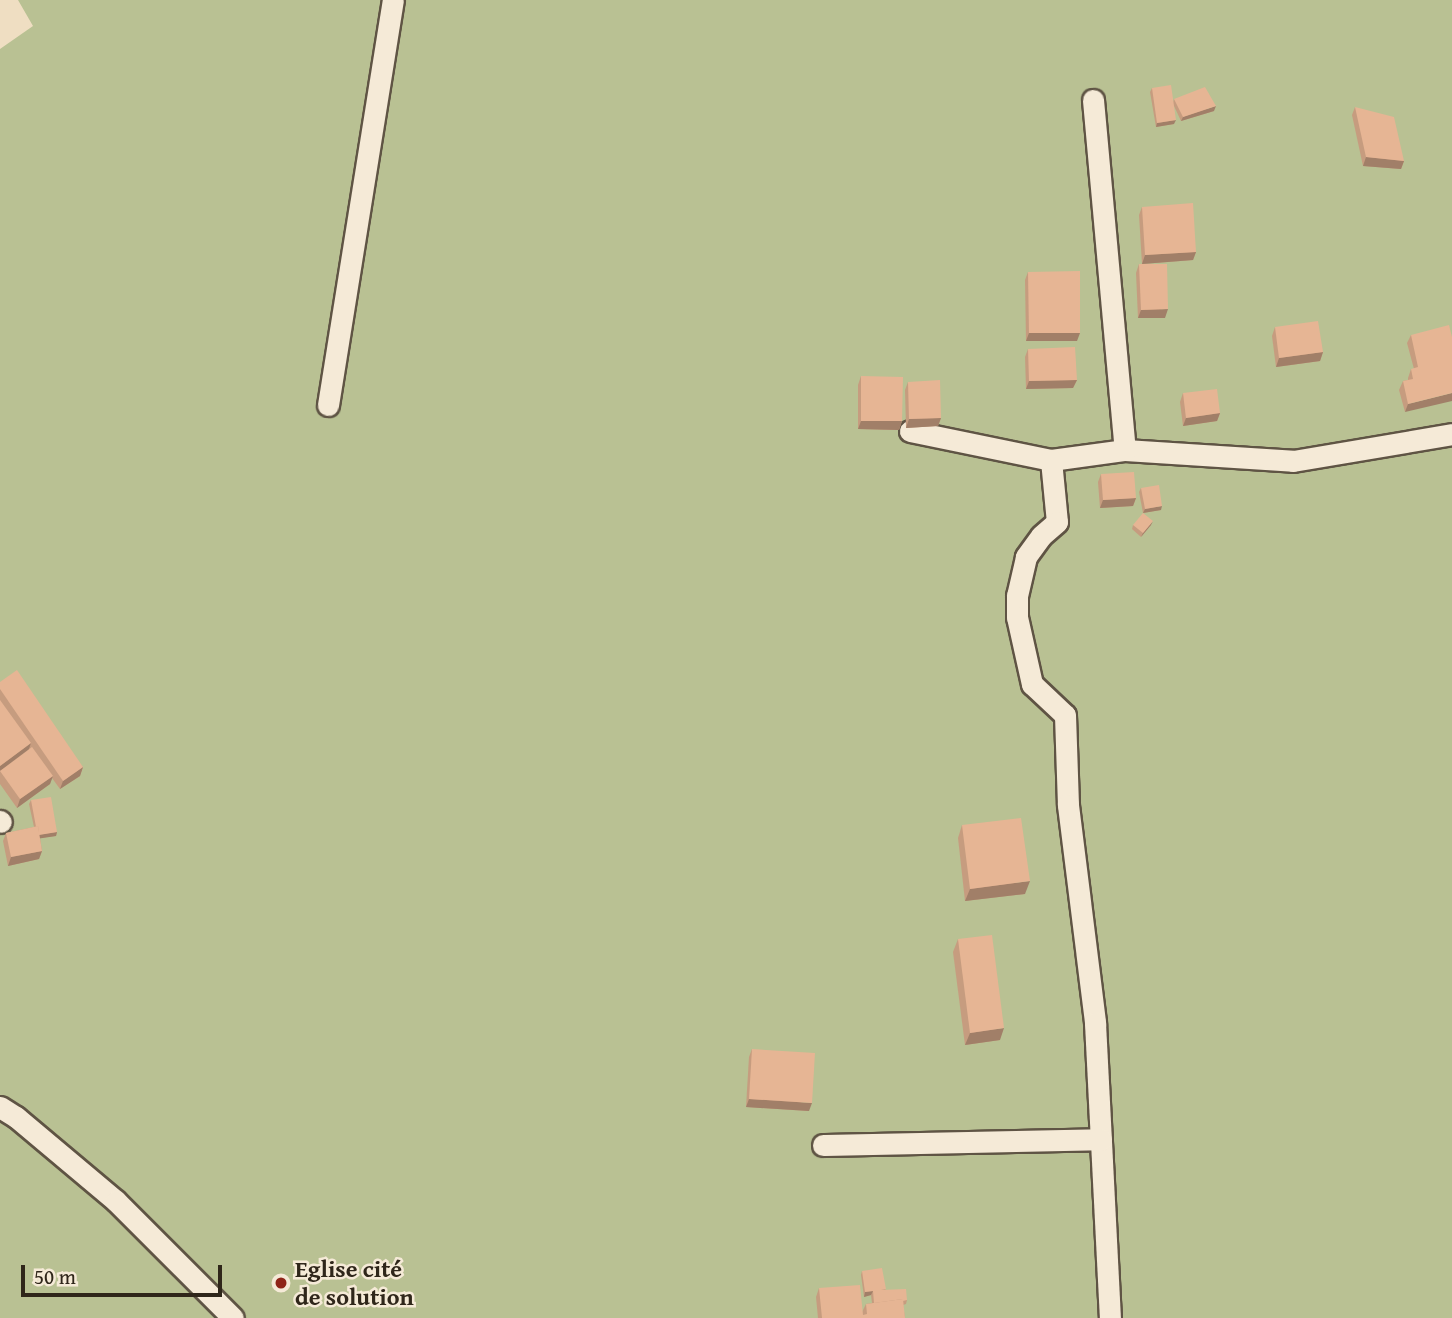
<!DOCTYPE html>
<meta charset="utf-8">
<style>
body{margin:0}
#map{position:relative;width:1452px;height:1318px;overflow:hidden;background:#efdec2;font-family:"Gentium Book Plus",serif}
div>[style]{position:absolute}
.green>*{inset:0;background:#b9c193}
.roads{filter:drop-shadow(2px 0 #5f5444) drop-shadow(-2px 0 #5f5444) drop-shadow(0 2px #5f5444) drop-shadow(0 -2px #5f5444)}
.street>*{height:21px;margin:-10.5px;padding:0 10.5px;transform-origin:10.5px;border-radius:10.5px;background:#f5ead7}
.wall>*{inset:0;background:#c69c7f}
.shaded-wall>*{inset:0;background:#a17f68}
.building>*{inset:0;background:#e6b594}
.dots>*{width:19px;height:19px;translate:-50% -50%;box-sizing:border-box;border:4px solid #f5ead7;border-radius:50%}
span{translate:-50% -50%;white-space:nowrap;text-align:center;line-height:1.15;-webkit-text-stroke:5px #f5ead7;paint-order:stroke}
.poi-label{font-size:24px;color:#2f261a;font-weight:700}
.left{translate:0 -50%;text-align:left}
.scale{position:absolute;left:21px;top:1265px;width:201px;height:32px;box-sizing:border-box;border:4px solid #2f261a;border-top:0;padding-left:9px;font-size:21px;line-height:24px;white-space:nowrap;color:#2f261a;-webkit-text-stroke:5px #f5ead7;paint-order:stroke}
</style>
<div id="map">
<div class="green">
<div style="clip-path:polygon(18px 0,1452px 0,1452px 1318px,0 1318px,0 49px,33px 26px)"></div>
</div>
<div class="roads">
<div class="street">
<div style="left:1093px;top:100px;width:351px;rotate:84.8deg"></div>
<div style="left:1125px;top:450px;width:168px;rotate:3.7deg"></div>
<div style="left:1293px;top:461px;width:161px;rotate:-9.6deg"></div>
<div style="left:328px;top:405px;width:410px;rotate:-80.9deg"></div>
<div style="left:910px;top:431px;width:144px;rotate:11.6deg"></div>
<div style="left:1051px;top:460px;width:75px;rotate:-7.7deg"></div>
<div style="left:1051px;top:460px;width:62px;rotate:84.5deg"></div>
<div style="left:1057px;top:522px;width:21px;rotate:139deg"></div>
<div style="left:1041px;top:536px;width:26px;rotate:126deg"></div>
<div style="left:1026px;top:557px;width:39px;rotate:103deg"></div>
<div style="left:1017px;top:595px;width:22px;rotate:90deg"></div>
<div style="left:1017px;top:617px;width:69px;rotate:77.4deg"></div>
<div style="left:1032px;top:684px;width:45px;rotate:43.2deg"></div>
<div style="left:1065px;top:715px;width:90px;rotate:88.1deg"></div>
<div style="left:1068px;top:805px;width:220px;rotate:82.9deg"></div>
<div style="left:1095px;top:1023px;width:295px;rotate:87.1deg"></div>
<div style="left:0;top:821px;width:1px;rotate:45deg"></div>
<div style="left:0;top:1107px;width:19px;rotate:32deg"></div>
<div style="left:16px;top:1117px;width:131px;rotate:40deg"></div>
<div style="left:116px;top:1201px;width:165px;rotate:45deg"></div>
<div style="left:823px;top:1145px;width:278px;rotate:-1.2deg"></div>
</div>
</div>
<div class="wall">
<div style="clip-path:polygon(1152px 88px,1173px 102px,1174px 99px,1214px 111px,1181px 121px,1174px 106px,1174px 124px,1156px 127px,1150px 92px)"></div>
<div style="clip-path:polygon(1355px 107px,1404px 161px,1401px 169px,1363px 166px,1352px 115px)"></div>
<div style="clip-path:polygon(1142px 207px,1196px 252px,1193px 260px,1142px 264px,1139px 215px)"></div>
<div style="clip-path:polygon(1139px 264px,1165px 318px,1138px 318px,1136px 273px)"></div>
<div style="clip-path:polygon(1028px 272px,1077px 341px,1026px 341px,1025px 280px)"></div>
<div style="clip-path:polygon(1275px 327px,1323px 352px,1320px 361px,1276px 367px,1272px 336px)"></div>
<div style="clip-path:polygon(1411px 335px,1452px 337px,1405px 412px,1399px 390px,1403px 381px,1408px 380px,1408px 378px,1411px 369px,1414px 369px,1407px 343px)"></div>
<div style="clip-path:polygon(1028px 349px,1077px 380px,1073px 388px,1026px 389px,1025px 357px)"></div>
<div style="clip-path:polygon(861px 376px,902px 421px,899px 430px,858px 429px,858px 385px)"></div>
<div style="clip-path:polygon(908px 382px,941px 418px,938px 426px,906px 428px,905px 390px)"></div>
<div style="clip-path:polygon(1183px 393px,1220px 413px,1217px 421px,1183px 426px,1180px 402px)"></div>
<div style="clip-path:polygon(1101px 474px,1136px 498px,1133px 506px,1100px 508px,1098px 482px)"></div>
<div style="clip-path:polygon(1141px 488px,1161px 510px,1143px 513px,1139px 492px)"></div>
<div style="clip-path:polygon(1133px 525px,1151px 525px,1141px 537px,1132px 529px)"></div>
<div style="clip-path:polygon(0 682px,83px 767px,80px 776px,60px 789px,52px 778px,50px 784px,17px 808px,0 784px)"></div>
<div style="clip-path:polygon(31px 800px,57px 832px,56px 836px,40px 838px,42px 851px,39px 859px,8px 866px,3px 841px,6px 833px,34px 827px,29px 804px)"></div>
<div style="clip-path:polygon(962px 825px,1025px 894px,965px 901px,958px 838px)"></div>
<div style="clip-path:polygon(958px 939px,1000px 1040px,965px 1045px,953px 952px)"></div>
<div style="clip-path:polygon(752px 1049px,809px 1111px,746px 1107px,749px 1057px)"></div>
<div style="clip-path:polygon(862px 1271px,886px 1290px,907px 1300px,906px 1304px,903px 1305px,905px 1318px,818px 1318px,816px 1297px,819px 1288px,862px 1312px,866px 1304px,872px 1303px,871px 1295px,864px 1297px,861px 1275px)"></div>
</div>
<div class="shaded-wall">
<div style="clip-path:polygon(1216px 106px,1214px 111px,1181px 121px,1183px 117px)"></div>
<div style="clip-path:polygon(1176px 120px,1174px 124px,1156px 127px,1157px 123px)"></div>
<div style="clip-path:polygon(1366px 157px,1404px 161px,1401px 169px,1363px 166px)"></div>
<div style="clip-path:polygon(1196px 252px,1193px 260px,1142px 264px,1145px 255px)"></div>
<div style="clip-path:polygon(1168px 309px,1165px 318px,1138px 318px,1141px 310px)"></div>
<div style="clip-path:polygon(1029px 333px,1080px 333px,1077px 341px,1026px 341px)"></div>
<div style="clip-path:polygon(1323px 352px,1320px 361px,1276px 367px,1279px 358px)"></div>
<div style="clip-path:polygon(1077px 380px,1073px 388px,1026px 389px,1029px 381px)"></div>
<div style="clip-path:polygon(1452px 393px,1452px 401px,1405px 412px,1408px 404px)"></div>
<div style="clip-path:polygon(1220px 413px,1217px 421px,1183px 426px,1186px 418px)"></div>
<div style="clip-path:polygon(941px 418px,938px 426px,906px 428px,909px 419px)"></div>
<div style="clip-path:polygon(861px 421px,902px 421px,899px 430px,858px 429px)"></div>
<div style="clip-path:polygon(1136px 498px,1133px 506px,1100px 508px,1103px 500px)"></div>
<div style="clip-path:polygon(1162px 506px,1161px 510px,1143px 513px,1145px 509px)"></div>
<div style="clip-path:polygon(1153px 521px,1151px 525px,1141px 537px,1143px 533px)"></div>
<div style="clip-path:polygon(31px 743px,28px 752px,0 771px,0 766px)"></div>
<div style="clip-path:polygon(83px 767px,80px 776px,60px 789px,63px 781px)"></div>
<div style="clip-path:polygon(53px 776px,50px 784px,17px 808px,20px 799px)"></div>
<div style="clip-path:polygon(57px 832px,56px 836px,36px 839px,37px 835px)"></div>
<div style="clip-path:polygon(42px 851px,39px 859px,8px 866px,11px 857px)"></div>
<div style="clip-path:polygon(1030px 881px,1025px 894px,965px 901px,970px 889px)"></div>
<div style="clip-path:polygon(1004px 1028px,1000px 1040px,965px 1045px,970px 1033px)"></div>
<div style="clip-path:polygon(749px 1099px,812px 1103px,809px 1111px,746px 1107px)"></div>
<div style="clip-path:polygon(873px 1291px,871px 1295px,864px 1297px,865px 1292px)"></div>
</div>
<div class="building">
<div style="clip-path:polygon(1171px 85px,1176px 120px,1157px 123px,1152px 88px)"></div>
<div style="clip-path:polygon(1205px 87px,1216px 106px,1183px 117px,1174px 99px)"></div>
<div style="clip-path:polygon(1355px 107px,1394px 117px,1404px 161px,1366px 157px)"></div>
<div style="clip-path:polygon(1193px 203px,1196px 252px,1145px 255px,1142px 207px)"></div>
<div style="clip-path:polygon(1139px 264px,1167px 264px,1168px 309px,1141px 310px)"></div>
<div style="clip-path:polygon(1080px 271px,1080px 333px,1029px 333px,1028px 272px)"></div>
<div style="clip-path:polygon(1318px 321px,1323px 352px,1279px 358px,1275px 327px)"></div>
<div style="clip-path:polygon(1449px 325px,1452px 337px,1452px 393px,1408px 404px,1403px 381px,1413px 379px,1411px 369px,1418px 367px,1411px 335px)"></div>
<div style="clip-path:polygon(1075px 347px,1077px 380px,1029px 381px,1028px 349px)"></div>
<div style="clip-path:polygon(861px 376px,903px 377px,902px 421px,861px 421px)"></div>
<div style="clip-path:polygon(940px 380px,941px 418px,909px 419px,908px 382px)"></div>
<div style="clip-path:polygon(1217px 389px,1220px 413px,1186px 418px,1183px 393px)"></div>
<div style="clip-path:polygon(1134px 472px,1136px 498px,1103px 500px,1101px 474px)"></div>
<div style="clip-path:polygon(1159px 485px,1162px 506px,1145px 509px,1141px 488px)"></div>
<div style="clip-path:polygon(1143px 513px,1153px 521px,1143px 533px,1133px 525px)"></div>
<div style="clip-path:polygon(17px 670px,83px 767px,63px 781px,0 689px,0 682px)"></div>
<div style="clip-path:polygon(0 700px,31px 743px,0 766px)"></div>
<div style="clip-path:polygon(32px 747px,53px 776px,20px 799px,0 771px)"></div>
<div style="clip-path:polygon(51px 797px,57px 832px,39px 835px,38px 826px,36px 827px,31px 800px)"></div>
<div style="clip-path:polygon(1021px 818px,1030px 881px,970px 889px,962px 825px)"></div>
<div style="clip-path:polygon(38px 826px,42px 851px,11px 857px,6px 833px)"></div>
<div style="clip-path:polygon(992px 935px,1004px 1028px,970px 1033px,958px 939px)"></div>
<div style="clip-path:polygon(752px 1049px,815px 1053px,812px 1103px,749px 1099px)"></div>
<div style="clip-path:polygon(882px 1268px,886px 1289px,881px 1290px,906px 1289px,907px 1300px,903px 1301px,903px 1299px,874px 1303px,873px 1291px,865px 1292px,862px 1271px)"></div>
<div style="clip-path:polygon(860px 1285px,863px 1315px,867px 1314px,866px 1304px,903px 1299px,905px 1318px,822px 1318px,819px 1288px)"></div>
</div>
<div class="dots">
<div style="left:281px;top:1283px;background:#8f2418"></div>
</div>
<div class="poi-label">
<span class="left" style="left:295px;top:1283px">Eglise cité<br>de solution</span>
</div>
<div class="scale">50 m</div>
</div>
